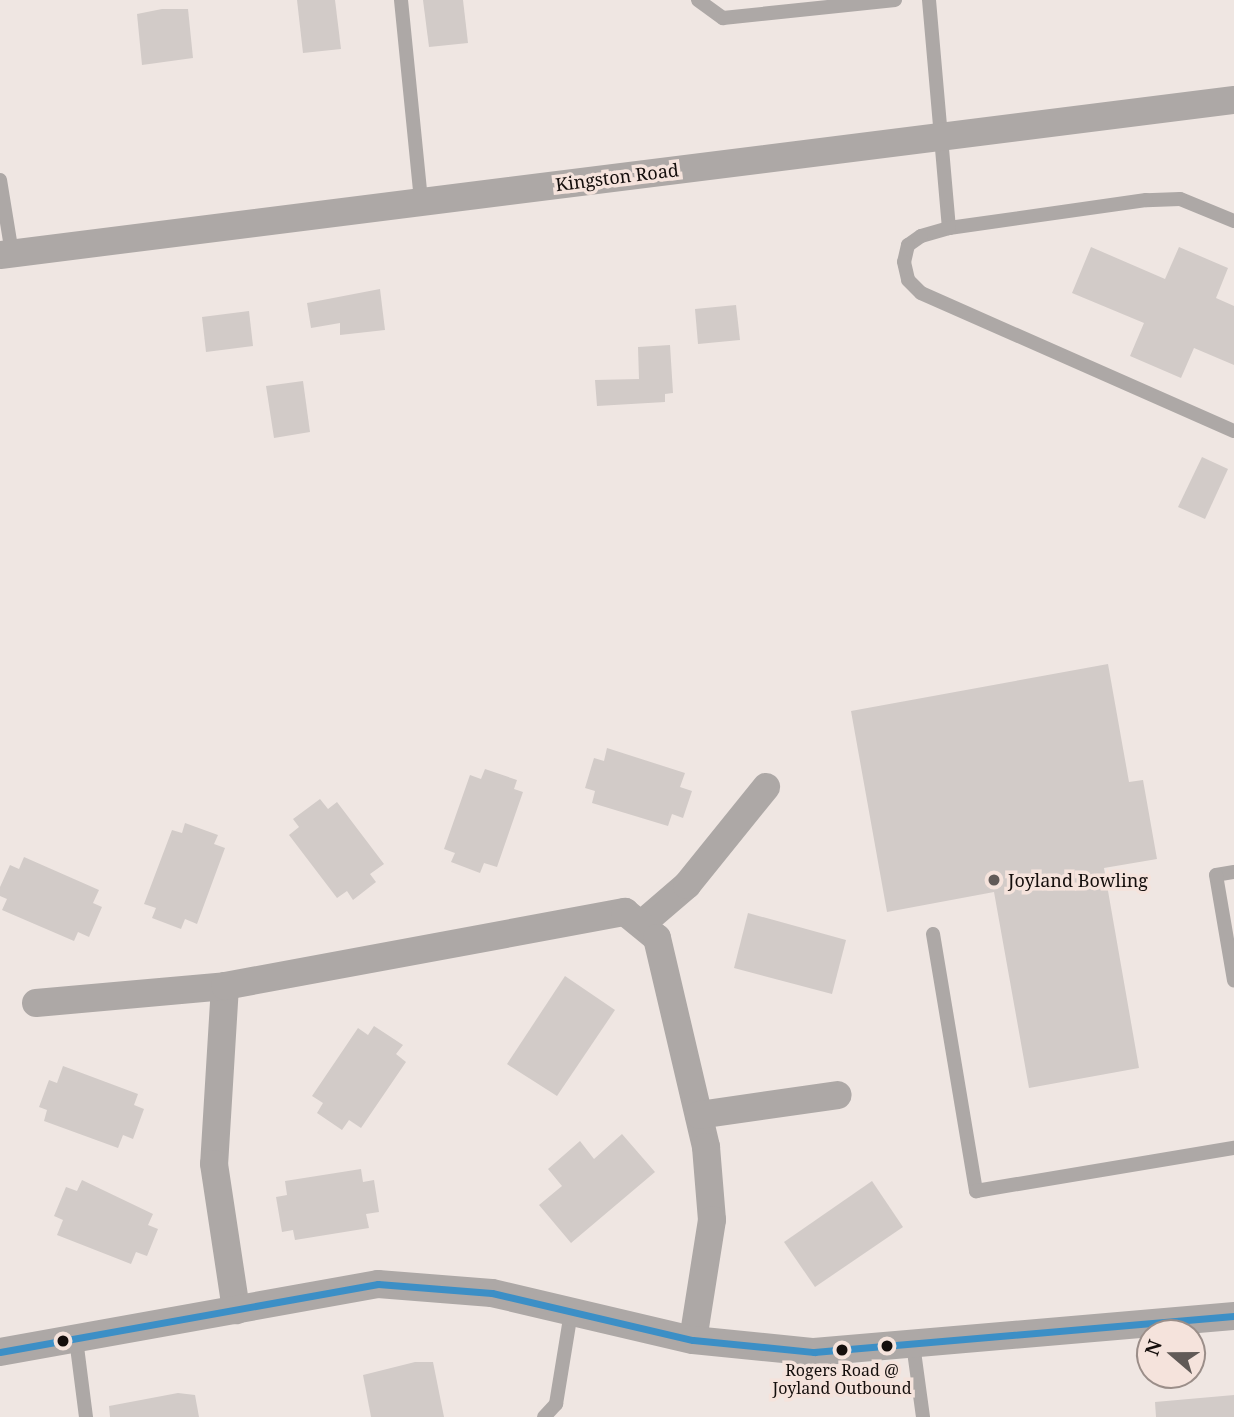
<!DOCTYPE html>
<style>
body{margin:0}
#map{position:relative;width:1234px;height:1417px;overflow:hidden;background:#efe6e2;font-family:"Noto Serif",serif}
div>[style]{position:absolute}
.building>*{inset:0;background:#d2cbc8}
.lane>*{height:14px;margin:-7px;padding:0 7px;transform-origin:7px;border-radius:7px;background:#ada8a6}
.street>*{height:28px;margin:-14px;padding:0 14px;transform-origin:14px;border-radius:14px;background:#ada8a6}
.bus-1>*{height:7px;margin:-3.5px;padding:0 3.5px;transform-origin:3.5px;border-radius:3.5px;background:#3c8fc6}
.dots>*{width:19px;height:19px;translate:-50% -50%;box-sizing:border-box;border:4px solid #f5e3dc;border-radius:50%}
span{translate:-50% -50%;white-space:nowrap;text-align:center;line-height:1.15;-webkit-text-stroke:7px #f5e3dc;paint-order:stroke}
.bus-label{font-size:16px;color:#140e0c}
.street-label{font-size:18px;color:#140e0c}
.poi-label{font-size:18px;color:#140e0c}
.left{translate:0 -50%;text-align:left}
.north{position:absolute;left:1136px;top:1319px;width:70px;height:70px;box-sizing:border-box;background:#f5e3dc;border:2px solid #9b8e89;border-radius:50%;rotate:290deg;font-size:19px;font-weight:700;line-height:28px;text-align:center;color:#140e0c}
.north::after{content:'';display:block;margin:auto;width:24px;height:32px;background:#615a57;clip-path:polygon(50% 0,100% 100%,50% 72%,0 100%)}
</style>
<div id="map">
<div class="building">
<div style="clip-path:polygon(297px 0,335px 0,341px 49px,303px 53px)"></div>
<div style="clip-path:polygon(423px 0,463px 0,468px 43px,429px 47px)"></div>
<div style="clip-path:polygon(162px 9px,188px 9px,193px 58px,142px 65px,137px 14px)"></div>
<div style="clip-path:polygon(1091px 247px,1165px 279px,1179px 247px,1228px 268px,1216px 298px,1234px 306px,1234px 365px,1194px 348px,1181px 378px,1130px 356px,1144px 323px,1072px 293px)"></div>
<div style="clip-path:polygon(380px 289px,385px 330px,340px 335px,340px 323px,311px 328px,307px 303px)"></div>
<div style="clip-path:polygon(736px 305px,740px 340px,698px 344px,695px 309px)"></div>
<div style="clip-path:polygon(249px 311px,253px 346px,206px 352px,202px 317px)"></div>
<div style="clip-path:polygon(670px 345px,673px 393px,665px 394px,665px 402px,597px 406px,595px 380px,639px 379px,638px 347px)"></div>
<div style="clip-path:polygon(303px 381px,310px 432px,274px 438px,266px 386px)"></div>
<div style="clip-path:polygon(1202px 457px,1228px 469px,1205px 519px,1178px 507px)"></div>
<div style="clip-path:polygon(1108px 664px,1129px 782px,1143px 780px,1157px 859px,1104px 868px,1139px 1068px,1029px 1088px,994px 892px,887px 912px,851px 711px)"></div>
<div style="clip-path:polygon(607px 748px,685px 773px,680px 787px,692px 791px,683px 818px,672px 814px,668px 826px,592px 803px,595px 791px,585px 788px,594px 758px,604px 761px)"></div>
<div style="clip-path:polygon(485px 769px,517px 780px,514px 789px,523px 792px,497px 867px,484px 863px,480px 873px,451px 862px,455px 853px,444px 849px,470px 775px,481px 779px)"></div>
<div style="clip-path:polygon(320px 799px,328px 809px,337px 802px,384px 864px,370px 874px,376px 882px,353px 900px,347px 891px,337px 898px,289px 835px,299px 827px,293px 819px)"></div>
<div style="clip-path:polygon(185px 823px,218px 835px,214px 844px,225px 848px,197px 924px,185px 919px,181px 929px,152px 918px,156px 908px,144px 904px,172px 830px,182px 833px)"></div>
<div style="clip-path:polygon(24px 857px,99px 890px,93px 903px,102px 907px,89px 937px,78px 932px,74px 941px,2px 910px,7px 899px,0 896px,0 887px,10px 865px,19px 869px)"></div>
<div style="clip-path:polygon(748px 913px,846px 940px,832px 994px,734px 968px)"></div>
<div style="clip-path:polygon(565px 976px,615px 1010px,557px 1096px,507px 1064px)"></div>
<div style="clip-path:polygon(374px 1026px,403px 1045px,396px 1054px,406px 1062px,361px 1128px,349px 1120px,342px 1130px,317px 1113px,323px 1103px,312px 1096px,358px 1028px,368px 1035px)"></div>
<div style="clip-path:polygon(63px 1066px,138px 1094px,134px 1105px,144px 1109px,133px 1139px,123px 1135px,118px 1148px,44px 1121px,47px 1110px,39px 1107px,49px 1080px,57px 1083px)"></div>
<div style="clip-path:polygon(622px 1134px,655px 1172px,571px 1243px,539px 1205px,562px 1186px,548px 1169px,580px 1141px,594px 1159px)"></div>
<div style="clip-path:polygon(361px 1169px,363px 1182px,374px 1180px,379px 1212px,366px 1214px,369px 1228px,295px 1240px,293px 1230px,282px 1232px,276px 1197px,287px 1195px,285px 1181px)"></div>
<div style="clip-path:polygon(82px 1180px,153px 1214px,148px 1225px,158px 1229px,147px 1256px,136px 1252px,131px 1264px,57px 1235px,63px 1220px,54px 1216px,66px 1187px,77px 1191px)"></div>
<div style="clip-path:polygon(872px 1181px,903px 1227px,815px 1287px,784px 1242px)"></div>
<div style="clip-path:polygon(415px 1362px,433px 1362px,444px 1417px,371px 1417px,363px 1375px)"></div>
<div style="clip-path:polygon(178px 1393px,195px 1395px,199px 1417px,110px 1417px,109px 1406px)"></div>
<div style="clip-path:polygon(1234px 1395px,1234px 1417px,1156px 1417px,1155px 1402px)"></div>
</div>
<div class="lane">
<div style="left:401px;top:0;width:203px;rotate:84.3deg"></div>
<div style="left:698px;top:0;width:31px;rotate:36deg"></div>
<div style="left:723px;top:18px;width:173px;rotate:-6deg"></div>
<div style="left:929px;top:0;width:229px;rotate:85deg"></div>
<div style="left:0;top:180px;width:74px;rotate:80.7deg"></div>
<div style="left:1234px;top:221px;width:58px;rotate:-157.8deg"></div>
<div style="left:1180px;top:199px;width:34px;rotate:178deg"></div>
<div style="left:1146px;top:200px;width:199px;rotate:171.9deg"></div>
<div style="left:949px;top:228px;width:29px;rotate:164deg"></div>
<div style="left:921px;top:236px;width:16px;rotate:145deg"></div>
<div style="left:908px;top:245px;width:17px;rotate:103deg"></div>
<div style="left:904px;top:262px;width:18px;rotate:77deg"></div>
<div style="left:908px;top:280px;width:18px;rotate:45deg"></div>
<div style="left:921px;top:293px;width:342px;rotate:23.8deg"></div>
<div style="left:1234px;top:872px;width:18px;rotate:171deg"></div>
<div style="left:1216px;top:875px;width:107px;rotate:80.3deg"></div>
<div style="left:933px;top:934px;width:261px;rotate:80.5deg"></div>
<div style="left:976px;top:1191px;width:262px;rotate:-9.5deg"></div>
<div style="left:76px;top:1339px;width:79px;rotate:82.7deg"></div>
<div style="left:913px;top:1344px;width:74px;rotate:82.2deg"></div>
<div style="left:544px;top:1417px;width:18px;rotate:-47deg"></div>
<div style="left:556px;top:1404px;width:93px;rotate:-80.7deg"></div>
</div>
<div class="street">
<div style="left:0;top:255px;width:1244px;rotate:-7.16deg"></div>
<div style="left:644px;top:922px;width:57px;rotate:-40.7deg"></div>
<div style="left:687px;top:885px;width:126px;rotate:-51.1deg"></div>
<div style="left:225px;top:986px;width:178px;rotate:93.5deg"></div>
<div style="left:214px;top:1164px;width:148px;rotate:81.4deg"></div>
<div style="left:36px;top:1003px;width:190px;rotate:-5.1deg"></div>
<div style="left:225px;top:986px;width:407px;rotate:-10.5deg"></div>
<div style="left:625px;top:912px;width:41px;rotate:39.1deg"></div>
<div style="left:657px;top:938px;width:215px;rotate:76.8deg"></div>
<div style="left:706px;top:1147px;width:73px;rotate:85.3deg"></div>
<div style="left:712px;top:1220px;width:121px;rotate:99deg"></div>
<div style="left:699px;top:1115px;width:140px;rotate:-8.2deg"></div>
<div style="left:0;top:1352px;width:384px;rotate:-10.2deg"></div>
<div style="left:378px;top:1284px;width:114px;rotate:4.5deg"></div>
<div style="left:492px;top:1293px;width:206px;rotate:13.2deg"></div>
<div style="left:693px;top:1340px;width:122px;rotate:5.7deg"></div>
<div style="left:814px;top:1352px;width:422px;rotate:-4.9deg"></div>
</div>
<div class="bus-1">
<div style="left:0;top:1352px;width:384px;rotate:-10.2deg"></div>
<div style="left:378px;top:1284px;width:114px;rotate:4.5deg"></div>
<div style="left:492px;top:1293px;width:206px;rotate:13.2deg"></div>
<div style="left:693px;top:1340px;width:122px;rotate:5.7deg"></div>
<div style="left:814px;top:1352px;width:422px;rotate:-4.9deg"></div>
</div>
<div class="dots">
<div style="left:994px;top:880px;background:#615a57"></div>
<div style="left:63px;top:1341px;background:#140e0c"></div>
<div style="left:887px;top:1346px;background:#140e0c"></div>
<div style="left:842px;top:1350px;background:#140e0c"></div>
</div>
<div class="bus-label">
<span style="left:842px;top:1379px">Rogers Road @<br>Joyland Outbound</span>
</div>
<div class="street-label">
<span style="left:617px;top:177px;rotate:-7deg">Kingston Road</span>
</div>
<div class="poi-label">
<span class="left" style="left:1008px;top:880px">Joyland Bowling</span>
</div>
<div class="north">N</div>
</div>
